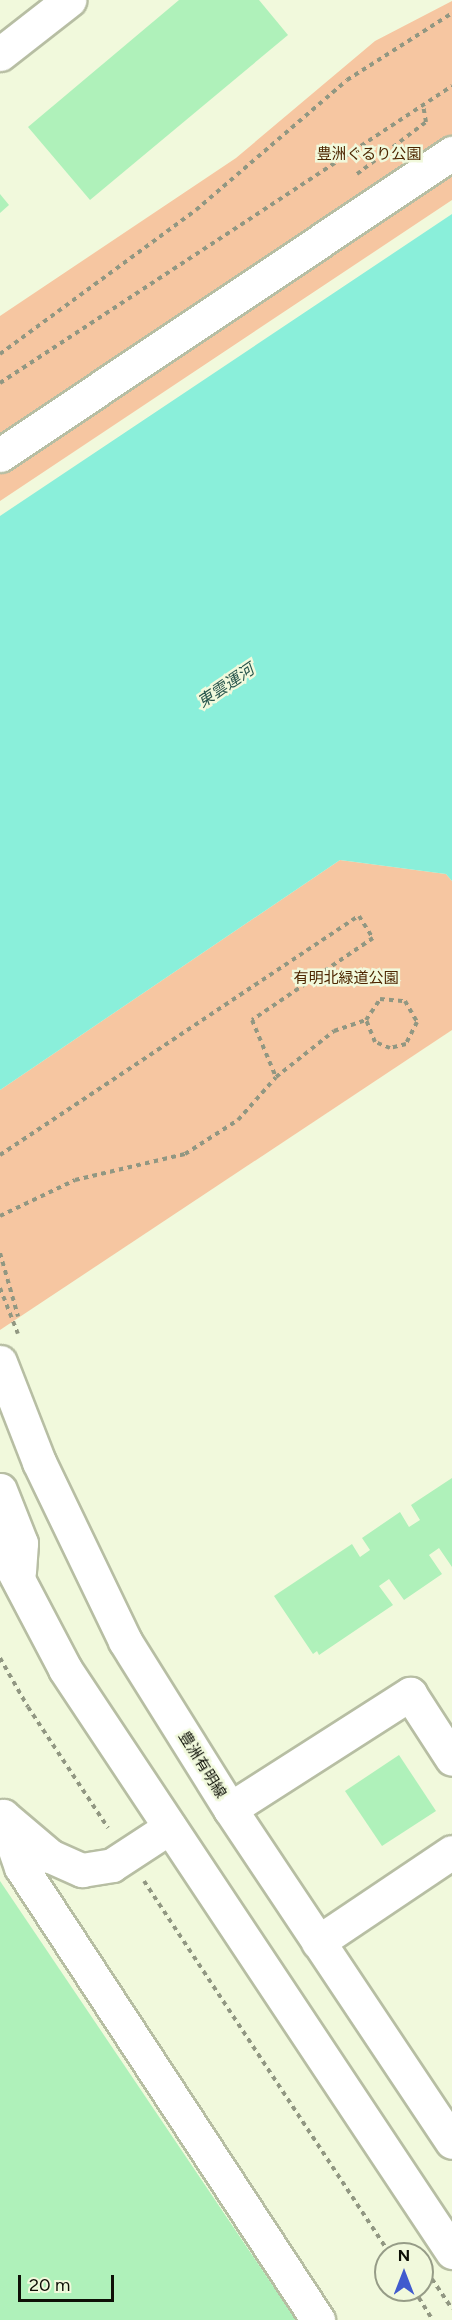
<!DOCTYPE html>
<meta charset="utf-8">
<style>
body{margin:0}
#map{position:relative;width:452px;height:2320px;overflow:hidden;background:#f1f9dc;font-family:Figtree,"Noto Sans JP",sans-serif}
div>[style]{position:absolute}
.green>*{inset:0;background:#f6c6a1}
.water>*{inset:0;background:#8aefda}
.building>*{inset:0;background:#aff1ba}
.path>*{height:4px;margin-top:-2px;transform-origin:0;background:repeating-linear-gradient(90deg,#919782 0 4.5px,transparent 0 9px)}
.roads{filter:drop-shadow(2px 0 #b7bea3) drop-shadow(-2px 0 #b7bea3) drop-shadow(0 2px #b7bea3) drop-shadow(0 -2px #b7bea3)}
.minor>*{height:33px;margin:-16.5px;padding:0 16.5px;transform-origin:16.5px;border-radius:16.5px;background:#fff}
.major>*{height:33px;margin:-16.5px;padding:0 16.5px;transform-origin:16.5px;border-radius:16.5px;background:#fff}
span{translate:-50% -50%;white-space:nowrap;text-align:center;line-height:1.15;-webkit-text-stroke:5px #f1f9dc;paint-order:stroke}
.park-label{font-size:15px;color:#4d2600}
.street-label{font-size:15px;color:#0e1007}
.water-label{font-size:16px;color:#29564d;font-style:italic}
.north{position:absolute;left:374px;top:2242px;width:60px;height:60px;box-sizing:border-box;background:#f1f9dc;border:2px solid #969c87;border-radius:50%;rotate:0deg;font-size:16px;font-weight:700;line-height:24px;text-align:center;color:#0e1007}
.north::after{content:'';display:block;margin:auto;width:21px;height:27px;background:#405bce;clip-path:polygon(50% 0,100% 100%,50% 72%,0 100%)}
.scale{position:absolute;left:18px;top:2275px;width:96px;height:27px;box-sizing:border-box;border:3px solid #0e1007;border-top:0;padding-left:8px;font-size:18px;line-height:21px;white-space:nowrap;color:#0e1007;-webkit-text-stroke:4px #f1f9dc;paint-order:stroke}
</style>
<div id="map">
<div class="green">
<div style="clip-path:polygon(452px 1px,452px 200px,0 501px,0 316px,236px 158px,375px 41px)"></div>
<div style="clip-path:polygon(340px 860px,446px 874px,452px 881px,452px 1030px,0 1330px,0 1090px)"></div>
</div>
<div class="water">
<div style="clip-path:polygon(452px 214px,452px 881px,446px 874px,340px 860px,0 1090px,0 516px)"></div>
</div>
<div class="building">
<div style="clip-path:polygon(179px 0,259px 0,288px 35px,90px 200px,28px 127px)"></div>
<div style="clip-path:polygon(0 194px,9px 205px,0 213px)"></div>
<div style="clip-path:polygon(452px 1478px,452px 1567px,439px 1548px,429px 1555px,442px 1574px,404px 1600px,389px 1579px,379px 1586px,393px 1605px,319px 1655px,317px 1651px,313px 1654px,274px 1596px,352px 1544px,360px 1557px,370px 1550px,362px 1538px,400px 1512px,409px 1527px,420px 1520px,411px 1505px)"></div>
<div style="clip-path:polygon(399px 1755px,436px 1811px,382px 1846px,345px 1791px)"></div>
<div style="clip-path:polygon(0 1881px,296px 2320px,0 2320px)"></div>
</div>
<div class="path">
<div style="left:357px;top:174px;width:86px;rotate:-37deg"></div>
<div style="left:426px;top:122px;width:17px;rotate:-100deg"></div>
<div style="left:0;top:354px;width:243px;rotate:-36.3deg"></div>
<div style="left:196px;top:210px;width:199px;rotate:-40.7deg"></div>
<div style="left:347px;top:80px;width:125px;rotate:-32.5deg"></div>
<div style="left:0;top:383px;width:541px;rotate:-33.31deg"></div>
<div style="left:0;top:1155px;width:431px;rotate:-33.7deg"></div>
<div style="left:359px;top:916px;width:26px;rotate:58deg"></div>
<div style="left:373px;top:938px;width:146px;rotate:145.9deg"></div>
<div style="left:252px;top:1020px;width:62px;rotate:67.2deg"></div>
<div style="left:0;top:1216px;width:83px;rotate:-25.6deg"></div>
<div style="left:75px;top:1180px;width:113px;rotate:-13.3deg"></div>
<div style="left:185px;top:1154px;width:63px;rotate:-32.7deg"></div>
<div style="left:238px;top:1120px;width:57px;rotate:-48.5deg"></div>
<div style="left:276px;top:1077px;width:74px;rotate:-38.4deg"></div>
<div style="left:334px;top:1031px;width:34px;rotate:-19deg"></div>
<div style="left:366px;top:1020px;width:25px;rotate:-56deg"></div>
<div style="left:380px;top:999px;width:25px;rotate:5deg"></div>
<div style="left:405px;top:1001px;width:24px;rotate:60deg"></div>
<div style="left:417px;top:1022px;width:25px;rotate:117deg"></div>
<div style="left:406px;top:1044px;width:16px;rotate:166deg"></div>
<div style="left:390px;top:1048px;width:16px;rotate:-158deg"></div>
<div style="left:375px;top:1042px;width:24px;rotate:-112deg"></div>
<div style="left:0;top:1253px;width:66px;rotate:74.1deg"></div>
<div style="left:0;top:1288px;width:49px;rotate:68.6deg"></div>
<div style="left:0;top:1658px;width:56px;rotate:60.3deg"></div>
<div style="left:28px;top:1707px;width:145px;rotate:56.5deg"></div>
<div style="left:144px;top:1881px;width:447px;rotate:56.6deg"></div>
<div style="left:432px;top:2279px;width:36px;rotate:56deg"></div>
<div style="left:414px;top:2290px;width:36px;rotate:58deg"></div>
</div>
<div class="roads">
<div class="minor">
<div style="left:0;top:54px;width:88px;rotate:-38deg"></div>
<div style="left:0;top:455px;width:544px;rotate:-33.75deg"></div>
<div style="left:230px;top:1809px;width:214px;rotate:-32.6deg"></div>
<div style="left:410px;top:1694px;width:77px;rotate:57.1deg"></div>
<div style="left:3px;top:1816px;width:54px;rotate:70.6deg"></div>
<div style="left:21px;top:1867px;width:542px;rotate:56.75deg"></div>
<div style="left:3px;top:1816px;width:62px;rotate:40.4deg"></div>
<div style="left:50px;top:1856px;width:35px;rotate:24deg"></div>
<div style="left:82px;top:1870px;width:30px;rotate:-9deg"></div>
<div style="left:112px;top:1865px;width:69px;rotate:-33.2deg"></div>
<div style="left:318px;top:1942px;width:161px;rotate:-33.9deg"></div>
</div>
<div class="major">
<div style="left:0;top:1362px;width:107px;rotate:68.7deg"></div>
<div style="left:39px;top:1462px;width:199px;rotate:64.3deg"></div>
<div style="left:125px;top:1641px;width:198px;rotate:58deg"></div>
<div style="left:230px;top:1809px;width:400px;rotate:56.3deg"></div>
<div style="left:0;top:1490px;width:57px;rotate:68.4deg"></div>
<div style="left:21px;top:1543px;width:29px;rotate:94deg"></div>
<div style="left:0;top:1545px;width:140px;rotate:62.3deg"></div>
<div style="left:65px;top:1669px;width:700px;rotate:56.42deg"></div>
</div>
</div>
<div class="park-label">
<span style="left:369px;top:155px">豊洲ぐるり公園</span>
<span style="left:346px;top:979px">有明北緑道公園</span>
</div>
<div class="street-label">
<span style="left:202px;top:1765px;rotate:58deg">豊洲有明線</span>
</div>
<div class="water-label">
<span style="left:226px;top:686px;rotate:-34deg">東雲運河</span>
</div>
<div class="north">N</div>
<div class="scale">20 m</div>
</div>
